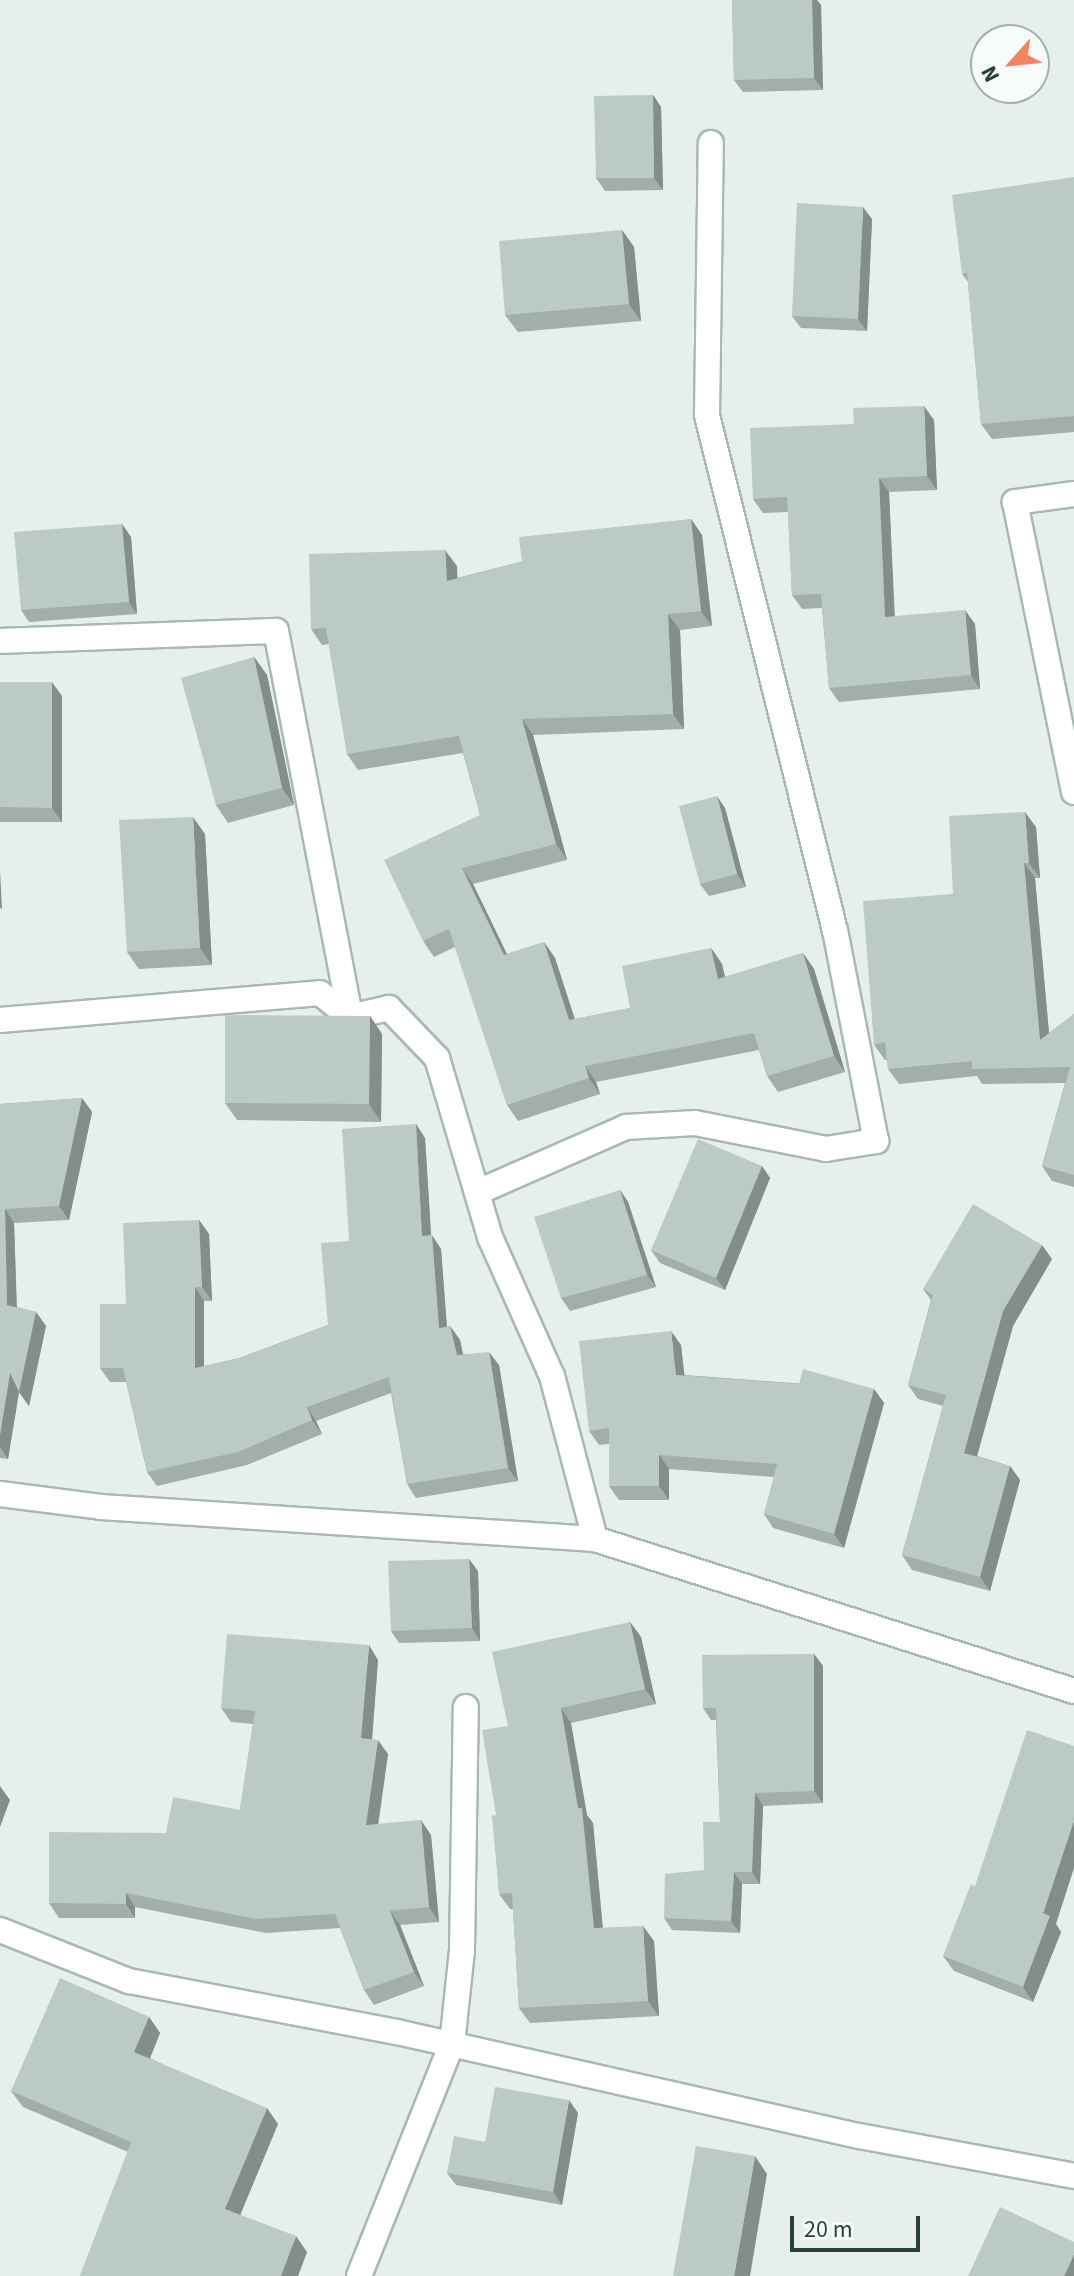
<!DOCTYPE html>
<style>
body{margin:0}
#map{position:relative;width:1074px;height:2276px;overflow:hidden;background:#e6efeb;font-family:"Source Sans 3",sans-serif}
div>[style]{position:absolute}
.roads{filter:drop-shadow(2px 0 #a8b8b2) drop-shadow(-2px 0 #a8b8b2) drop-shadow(0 2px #a8b8b2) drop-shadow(0 -2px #a8b8b2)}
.minor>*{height:24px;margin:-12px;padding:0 12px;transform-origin:12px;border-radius:12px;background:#fff}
.wall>*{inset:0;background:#a1aea9}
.shaded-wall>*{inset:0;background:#838d89}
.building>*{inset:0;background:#bbcac4}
span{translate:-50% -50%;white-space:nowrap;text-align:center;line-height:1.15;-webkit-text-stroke:8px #f7fbf9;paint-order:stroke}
.north{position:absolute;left:970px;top:24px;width:80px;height:80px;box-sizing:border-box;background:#f7fbf9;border:2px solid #a3b1ad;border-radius:50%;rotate:243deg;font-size:22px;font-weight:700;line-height:32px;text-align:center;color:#24423a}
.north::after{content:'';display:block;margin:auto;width:28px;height:36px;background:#f4845f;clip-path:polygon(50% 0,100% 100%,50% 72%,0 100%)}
.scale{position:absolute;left:790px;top:2216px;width:130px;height:36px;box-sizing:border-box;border:4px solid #24423a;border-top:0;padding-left:10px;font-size:24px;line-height:28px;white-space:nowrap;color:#24423a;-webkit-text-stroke:6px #f7fbf9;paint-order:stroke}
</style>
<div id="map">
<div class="roads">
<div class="minor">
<div style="left:1074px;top:494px;width:60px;rotate:172.3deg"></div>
<div style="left:1015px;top:502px;width:296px;rotate:78.5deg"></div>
<div style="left:0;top:641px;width:276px;rotate:-2.1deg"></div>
<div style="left:276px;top:631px;width:393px;rotate:79.1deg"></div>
<div style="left:0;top:1020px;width:321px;rotate:-4.8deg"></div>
<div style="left:320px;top:993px;width:38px;rotate:39deg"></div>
<div style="left:350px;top:1017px;width:40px;rotate:-13deg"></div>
<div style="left:389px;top:1008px;width:69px;rotate:46.2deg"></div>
<div style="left:437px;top:1058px;width:187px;rotate:73.5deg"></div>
<div style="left:490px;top:1237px;width:152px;rotate:66deg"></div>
<div style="left:552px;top:1376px;width:169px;rotate:75.2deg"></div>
<div style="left:478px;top:1192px;width:162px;rotate:-23.7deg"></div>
<div style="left:626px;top:1127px;width:69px;rotate:-3.3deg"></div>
<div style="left:695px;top:1123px;width:134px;rotate:11.2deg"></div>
<div style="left:826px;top:1149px;width:51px;rotate:-9.1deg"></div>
<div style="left:876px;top:1141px;width:214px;rotate:-101deg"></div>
<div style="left:835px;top:931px;width:532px;rotate:-103.93deg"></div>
<div style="left:707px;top:415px;width:272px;rotate:-89.2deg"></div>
<div style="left:0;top:1494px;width:102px;rotate:7.3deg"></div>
<div style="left:101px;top:1507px;width:495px;rotate:3.7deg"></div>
<div style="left:595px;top:1539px;width:503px;rotate:17.61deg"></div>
<div style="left:0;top:1930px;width:139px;rotate:21.6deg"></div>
<div style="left:129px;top:1981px;width:273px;rotate:10.8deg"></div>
<div style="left:397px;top:2032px;width:474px;rotate:12.7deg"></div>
<div style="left:859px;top:2136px;width:219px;rotate:10.5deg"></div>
<div style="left:359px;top:2276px;width:250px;rotate:-68.2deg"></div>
<div style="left:452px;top:2044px;width:95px;rotate:-83.9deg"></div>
<div style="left:462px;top:1950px;width:243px;rotate:-89.1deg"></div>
</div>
</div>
<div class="wall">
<div style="clip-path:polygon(732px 0,817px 0,821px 5px,823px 90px,743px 92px,734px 80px)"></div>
<div style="clip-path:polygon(653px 95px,661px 107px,663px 190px,605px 191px,596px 178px)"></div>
<div style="clip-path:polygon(1074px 177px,1074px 432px,992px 439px,981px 424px,968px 282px,962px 274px)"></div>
<div style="clip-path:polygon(872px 219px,867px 331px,801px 328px,792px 316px)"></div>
<div style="clip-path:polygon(622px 230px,634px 247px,641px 321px,518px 332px,505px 315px)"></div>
<div style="clip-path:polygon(934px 420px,937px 490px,889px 492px,895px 616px,975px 624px,980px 689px,839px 702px,829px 688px,822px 608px,802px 609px,792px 595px,788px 512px,763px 513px,753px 499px)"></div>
<div style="clip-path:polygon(691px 519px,702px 535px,712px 626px,680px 630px,684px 729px,533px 735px,567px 860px,473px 884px,507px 954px,544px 942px,555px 958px,575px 1019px,630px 1008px,711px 948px,722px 964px,725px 977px,803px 953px,814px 969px,845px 1072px,778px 1092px,767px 1076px,759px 1050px,596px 1082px,600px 1094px,518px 1121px,507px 1105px,455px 947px,434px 957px,423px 941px,480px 815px,463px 753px,358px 770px,347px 754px,329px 644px,322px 645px,311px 629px,457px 566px,457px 578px)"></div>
<div style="clip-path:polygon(122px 524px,131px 537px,137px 614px,29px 622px,21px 610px)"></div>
<div style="clip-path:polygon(254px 657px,267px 675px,294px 805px,228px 823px,216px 805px)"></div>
<div style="clip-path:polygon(0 682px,62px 696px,62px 822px,0 822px)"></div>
<div style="clip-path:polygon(725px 808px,746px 887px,709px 896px,700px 884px)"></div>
<div style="clip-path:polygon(1036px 827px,1040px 878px,1035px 878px,1049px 1033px,1074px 1014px,1074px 1187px,1052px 1181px,1042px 1166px,1065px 1083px,982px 1084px,977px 1076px,899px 1084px,888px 1069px,887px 1060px,885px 1060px,874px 1045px,953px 894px)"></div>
<div style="clip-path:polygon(205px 834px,212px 965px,139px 969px,127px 952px)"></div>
<div style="clip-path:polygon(370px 1016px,382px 1034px,381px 1122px,237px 1120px,225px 1103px)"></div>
<div style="clip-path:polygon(82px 1098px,92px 1112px,69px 1220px,14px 1223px,17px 1307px,36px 1312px,46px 1326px,29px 1406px,19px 1392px,8px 1459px,0 1458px,0 1104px)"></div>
<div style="clip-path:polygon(416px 1124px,425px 1138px,431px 1235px,441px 1249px,447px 1327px,450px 1326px,460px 1340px,463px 1354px,499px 1365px,518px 1481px,416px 1498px,407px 1484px,391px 1393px,316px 1421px,322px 1434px,247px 1465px,157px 1486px,147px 1472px,126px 1382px,110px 1382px,100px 1368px,126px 1304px,199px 1220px,209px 1234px,212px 1301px,204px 1301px,204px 1366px,239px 1358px,328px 1325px,349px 1241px)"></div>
<div style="clip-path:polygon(762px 1166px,770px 1178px,725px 1290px,660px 1263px,651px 1250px)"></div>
<div style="clip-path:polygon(620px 1190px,628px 1202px,656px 1287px,570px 1311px,561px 1298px)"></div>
<div style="clip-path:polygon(1052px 1259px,1013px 1326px,977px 1456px,1010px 1466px,1020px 1480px,990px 1591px,912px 1570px,902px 1555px,943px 1406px,918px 1399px,908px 1385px,931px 1300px,923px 1289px)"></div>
<div style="clip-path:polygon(681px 1345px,684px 1375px,874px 1389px,884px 1403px,844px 1548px,773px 1528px,764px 1514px,774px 1477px,669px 1469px,669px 1500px,619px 1500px,609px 1486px,609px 1444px,599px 1445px,589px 1431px)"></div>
<div style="clip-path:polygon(478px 1571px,480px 1641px,399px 1643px,391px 1631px)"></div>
<div style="clip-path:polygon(630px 1622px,641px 1637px,656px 1704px,571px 1723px,587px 1816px,593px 1823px,603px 1928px,654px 1941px,659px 2016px,530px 2023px,519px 2008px,513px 1909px,510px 1909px,499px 1894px,496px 1815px,508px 1726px)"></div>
<div style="clip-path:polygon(814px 1654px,823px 1666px,823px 1803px,763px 1806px,760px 1884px,742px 1884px,740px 1933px,672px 1930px,664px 1918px,704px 1870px,720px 1822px,716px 1720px,711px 1720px,703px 1708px)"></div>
<div style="clip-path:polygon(378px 1660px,372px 1739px,388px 1754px,378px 1824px,431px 1835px,439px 1922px,400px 1925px,424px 1986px,374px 2005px,364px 1990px,340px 1928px,266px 1933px,135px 1907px,135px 1918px,59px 1918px,49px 1903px,166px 1833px,240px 1810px,253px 1724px,231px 1722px,221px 1708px)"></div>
<div style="clip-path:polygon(975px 1886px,1056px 1924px,1061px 1932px,1033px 2002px,954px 1971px,943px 1956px)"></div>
<div style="clip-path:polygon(149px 2017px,160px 2033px,150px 2058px,278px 2124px,240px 2215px,307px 2252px,298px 2276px,80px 2276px,128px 2152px,23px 2107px,11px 2091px)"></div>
<div style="clip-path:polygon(578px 2113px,562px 2205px,456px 2185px,447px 2173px,485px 2142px)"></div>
</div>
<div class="shaded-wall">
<div style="clip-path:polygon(812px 0,817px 0,821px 5px,823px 90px,814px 78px)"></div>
<div style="clip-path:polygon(653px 95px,661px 107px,663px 190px,654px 178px)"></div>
<div style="clip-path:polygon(863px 207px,872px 219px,867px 331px,858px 319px)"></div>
<div style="clip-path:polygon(622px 230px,634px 247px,641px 321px,629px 304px)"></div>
<div style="clip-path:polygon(924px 406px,934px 420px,937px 490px,927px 476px)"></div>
<div style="clip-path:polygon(879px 478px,889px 492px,895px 631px,885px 617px)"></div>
<div style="clip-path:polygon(691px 519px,702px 535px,712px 626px,701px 611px)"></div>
<div style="clip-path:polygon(122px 524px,131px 537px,137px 614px,129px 602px)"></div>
<div style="clip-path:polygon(445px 550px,457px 566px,458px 597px,447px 581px)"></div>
<div style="clip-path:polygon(965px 610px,975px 624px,980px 689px,971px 675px)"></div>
<div style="clip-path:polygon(668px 614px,680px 630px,684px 729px,673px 714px)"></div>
<div style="clip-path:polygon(254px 657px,267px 675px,294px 805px,282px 788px)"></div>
<div style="clip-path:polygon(52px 682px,62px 696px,62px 822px,52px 808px)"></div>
<div style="clip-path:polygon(522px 719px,533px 735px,567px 860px,556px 844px)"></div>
<div style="clip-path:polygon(717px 796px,725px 808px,746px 887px,737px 874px)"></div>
<div style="clip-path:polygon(1025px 812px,1036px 827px,1040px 878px,1029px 863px)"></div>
<div style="clip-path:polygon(193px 817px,205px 834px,212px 965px,200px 948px)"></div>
<div style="clip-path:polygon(1024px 863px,1035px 878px,1051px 1055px,1040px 1040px)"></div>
<div style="clip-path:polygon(462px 868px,473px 884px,515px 971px,504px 955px)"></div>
<div style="clip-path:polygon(0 870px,2px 910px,0 907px)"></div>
<div style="clip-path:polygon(544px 942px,555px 958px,580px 1036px,569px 1020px)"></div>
<div style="clip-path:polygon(711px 948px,722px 964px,729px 995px,718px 979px)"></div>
<div style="clip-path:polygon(803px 953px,814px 969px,845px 1072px,834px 1056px)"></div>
<div style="clip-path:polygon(370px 1016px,382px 1034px,381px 1122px,369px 1104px)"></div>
<div style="clip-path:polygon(585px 1066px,596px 1082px,600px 1094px,589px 1078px)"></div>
<div style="clip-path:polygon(82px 1098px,92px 1112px,69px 1220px,59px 1206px)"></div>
<div style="clip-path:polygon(416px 1124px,425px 1138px,432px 1250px,422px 1236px)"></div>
<div style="clip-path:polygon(762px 1166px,770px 1178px,725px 1290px,716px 1278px)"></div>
<div style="clip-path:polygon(620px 1190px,628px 1202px,656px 1287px,647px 1275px)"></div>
<div style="clip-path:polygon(5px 1209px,14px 1223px,17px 1319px,7px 1305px)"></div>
<div style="clip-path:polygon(199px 1220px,209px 1234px,212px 1301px,202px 1287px)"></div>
<div style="clip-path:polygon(432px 1235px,441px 1249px,448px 1342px,439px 1328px)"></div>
<div style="clip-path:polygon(1042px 1245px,1052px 1259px,1013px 1326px,974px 1467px,964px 1453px,1003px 1311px)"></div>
<div style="clip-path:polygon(195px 1287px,204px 1301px,204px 1382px,195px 1368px)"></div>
<div style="clip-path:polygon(36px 1312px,46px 1326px,29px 1406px,19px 1392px,8px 1459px,0 1447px,0 1435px,10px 1373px)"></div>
<div style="clip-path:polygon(450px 1326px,460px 1340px,466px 1369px,457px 1355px)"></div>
<div style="clip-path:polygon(671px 1331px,681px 1345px,686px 1389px,676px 1375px)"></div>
<div style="clip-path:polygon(489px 1352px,499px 1365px,518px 1481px,508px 1468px)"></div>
<div style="clip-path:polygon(874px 1389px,884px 1403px,844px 1548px,834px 1534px)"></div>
<div style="clip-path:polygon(307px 1407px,316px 1421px,322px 1434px,312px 1420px)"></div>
<div style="clip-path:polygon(659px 1455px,669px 1469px,669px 1500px,659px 1486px)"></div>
<div style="clip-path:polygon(1010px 1466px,1020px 1480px,990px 1591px,980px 1577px)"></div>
<div style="clip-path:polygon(469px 1559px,478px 1571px,480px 1641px,472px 1628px)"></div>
<div style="clip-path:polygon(630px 1622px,641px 1637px,656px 1704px,645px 1689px)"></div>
<div style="clip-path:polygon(369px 1645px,378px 1660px,371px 1752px,361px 1738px)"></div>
<div style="clip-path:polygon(814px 1654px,823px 1666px,823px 1803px,814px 1791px)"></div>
<div style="clip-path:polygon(561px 1708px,571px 1723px,587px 1815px,593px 1823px,604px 1943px,594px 1928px,578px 1808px)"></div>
<div style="clip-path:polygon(378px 1740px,388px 1754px,376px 1840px,366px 1825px)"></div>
<div style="clip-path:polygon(0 1786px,10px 1800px,0 1827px)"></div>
<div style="clip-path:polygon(755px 1793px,763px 1806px,760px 1884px,752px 1872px)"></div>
<div style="clip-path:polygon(421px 1820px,431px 1835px,439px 1922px,429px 1907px)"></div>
<div style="clip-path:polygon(1074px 1820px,1074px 1868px,1056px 1924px,1061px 1932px,1033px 2002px,1023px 1987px,1043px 1913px)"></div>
<div style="clip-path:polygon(734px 1872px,742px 1884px,740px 1933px,731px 1921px)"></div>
<div style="clip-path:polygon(126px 1893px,135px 1907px,135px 1918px,126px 1904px)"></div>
<div style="clip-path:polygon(390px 1911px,400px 1925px,424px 1986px,414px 1972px)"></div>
<div style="clip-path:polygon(643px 1926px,654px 1941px,659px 2016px,648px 2001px)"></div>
<div style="clip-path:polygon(149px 2017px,160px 2033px,146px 2068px,134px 2052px)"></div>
<div style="clip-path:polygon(569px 2100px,578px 2113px,562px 2205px,553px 2192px)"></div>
<div style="clip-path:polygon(267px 2108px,278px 2124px,236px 2225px,225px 2209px)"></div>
<div style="clip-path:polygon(755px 2156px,767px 2174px,750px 2276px,734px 2276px)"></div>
<div style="clip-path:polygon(296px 2236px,307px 2252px,298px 2276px,281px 2276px)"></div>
<div style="clip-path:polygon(1074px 2254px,1074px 2276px,1064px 2276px)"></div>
</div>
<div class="building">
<div style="clip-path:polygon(732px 0,812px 0,814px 78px,734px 80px)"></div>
<div style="clip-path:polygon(653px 95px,654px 178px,596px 178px,594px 96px)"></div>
<div style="clip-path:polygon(1074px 177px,1074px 416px,981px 424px,967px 273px,962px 274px,952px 195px)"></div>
<div style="clip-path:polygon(797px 203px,863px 207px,858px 319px,792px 316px)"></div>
<div style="clip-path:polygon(622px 230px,629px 304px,505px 315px,499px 241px)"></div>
<div style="clip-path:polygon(924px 406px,927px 476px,879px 478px,885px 617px,965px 610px,971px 675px,829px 688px,821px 594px,792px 595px,787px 497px,753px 499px,750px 428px,854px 424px,853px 408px)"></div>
<div style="clip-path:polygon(691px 519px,701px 611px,668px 614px,673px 714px,522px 719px,556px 844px,462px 868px,504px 955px,544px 942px,569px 1020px,630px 1008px,622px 966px,711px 948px,718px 979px,803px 953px,834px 1056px,767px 1076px,754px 1033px,585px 1066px,589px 1078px,507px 1105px,449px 929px,423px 941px,384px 860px,480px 815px,459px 736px,347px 754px,326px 628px,311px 629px,309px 554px,445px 550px,447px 581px,522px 562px,519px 537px)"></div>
<div style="clip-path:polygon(122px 524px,129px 602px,21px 610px,14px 532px)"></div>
<div style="clip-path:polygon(254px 657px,282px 788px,216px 805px,181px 678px)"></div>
<div style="clip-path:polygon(0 682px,52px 682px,52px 808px,0 807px)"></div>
<div style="clip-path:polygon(717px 796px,737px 874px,700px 884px,679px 806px)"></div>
<div style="clip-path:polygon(1025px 812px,1029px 863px,1024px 863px,1040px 1040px,1074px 1014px,1074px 1175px,1042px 1166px,1070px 1067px,972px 1069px,972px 1061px,888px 1069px,885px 1042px,874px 1045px,863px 901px,953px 894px,949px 816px)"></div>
<div style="clip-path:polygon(193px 817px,200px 948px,127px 952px,119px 820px)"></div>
<div style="clip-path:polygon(225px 1015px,370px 1016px,369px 1104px,225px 1103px)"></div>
<div style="clip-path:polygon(82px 1098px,59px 1206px,5px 1209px,7px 1305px,36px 1312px,19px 1392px,10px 1373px,0 1435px,0 1104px)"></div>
<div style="clip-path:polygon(416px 1124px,422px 1236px,432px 1235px,439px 1328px,450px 1326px,457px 1355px,489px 1352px,508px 1468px,407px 1484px,389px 1377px,307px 1407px,312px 1420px,238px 1452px,147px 1472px,123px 1368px,100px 1368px,100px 1304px,126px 1304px,123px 1223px,199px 1220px,202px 1287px,195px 1287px,195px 1368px,239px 1358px,328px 1325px,321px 1243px,349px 1241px,342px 1129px)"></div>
<div style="clip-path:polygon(698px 1139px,762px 1166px,716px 1278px,651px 1250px)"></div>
<div style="clip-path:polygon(620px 1190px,647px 1275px,561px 1298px,534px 1217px)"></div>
<div style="clip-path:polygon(973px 1204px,1042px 1245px,1003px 1311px,964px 1453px,1010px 1466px,980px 1577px,902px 1555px,946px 1395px,908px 1385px,933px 1295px,923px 1289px)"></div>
<div style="clip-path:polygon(671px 1331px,676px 1375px,799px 1384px,803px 1369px,874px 1389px,834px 1534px,764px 1514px,777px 1464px,659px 1455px,659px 1486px,609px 1486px,609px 1428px,589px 1431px,579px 1341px)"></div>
<div style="clip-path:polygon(469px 1559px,472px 1628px,391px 1631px,388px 1561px)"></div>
<div style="clip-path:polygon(630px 1622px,645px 1689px,561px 1708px,578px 1808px,582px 1808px,594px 1928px,643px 1926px,648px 2001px,519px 2008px,512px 1893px,499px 1894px,492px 1816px,496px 1815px,482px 1730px,508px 1726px,492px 1652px)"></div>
<div style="clip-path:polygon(227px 1634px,369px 1645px,361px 1738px,378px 1740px,366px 1825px,421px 1820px,429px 1907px,390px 1911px,414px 1972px,364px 1990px,335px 1914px,256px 1919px,126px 1893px,126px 1904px,49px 1903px,49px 1832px,166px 1833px,173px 1797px,240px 1810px,255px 1711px,221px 1708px)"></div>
<div style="clip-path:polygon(814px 1654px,814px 1791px,755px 1793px,752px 1872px,734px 1872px,731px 1921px,664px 1918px,665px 1874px,704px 1870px,703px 1822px,720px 1822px,716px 1708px,703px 1708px,702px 1655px)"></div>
<div style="clip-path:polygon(1027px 1730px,1074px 1746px,1074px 1820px,1043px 1913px,1050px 1916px,1023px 1987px,943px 1956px,971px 1884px,975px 1886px)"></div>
<div style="clip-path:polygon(60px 1978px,149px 2017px,134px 2052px,267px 2108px,225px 2209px,296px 2236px,281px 2276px,80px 2276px,131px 2142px,11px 2091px)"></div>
<div style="clip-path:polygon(495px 2087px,569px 2100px,553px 2192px,447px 2173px,454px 2136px,485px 2142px)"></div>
<div style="clip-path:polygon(696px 2146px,755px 2156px,734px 2276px,673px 2276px)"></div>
<div style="clip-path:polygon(1000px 2207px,1074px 2242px,1074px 2254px,1064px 2276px,968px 2276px)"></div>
</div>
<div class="north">N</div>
<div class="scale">20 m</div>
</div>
